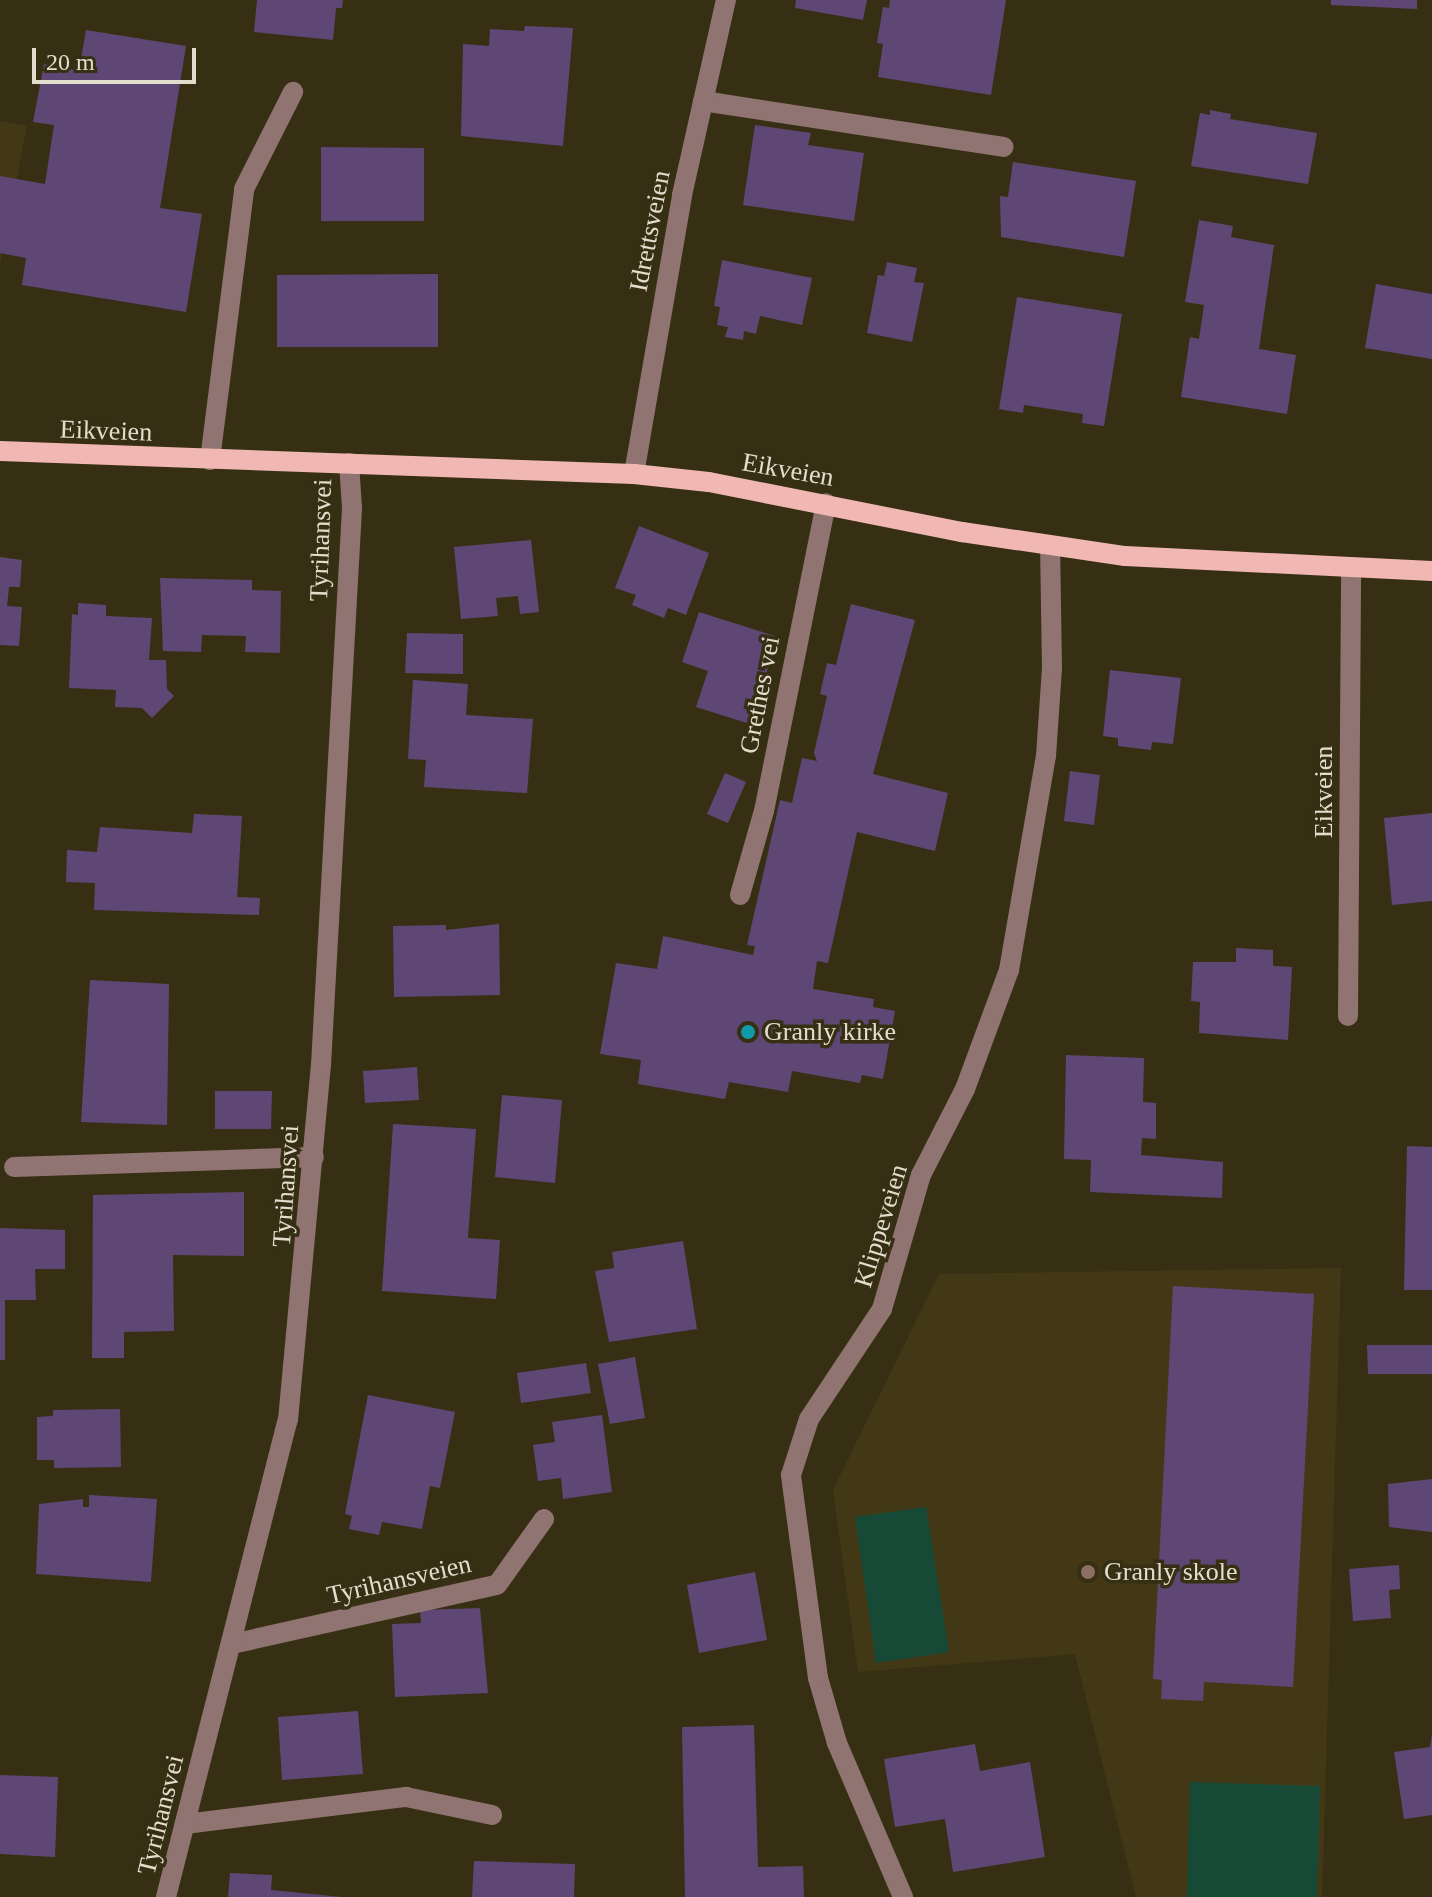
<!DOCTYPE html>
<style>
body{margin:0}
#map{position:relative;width:1432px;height:1897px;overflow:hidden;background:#372f14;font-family:Georgia,serif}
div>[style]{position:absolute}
.built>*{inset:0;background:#433816}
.green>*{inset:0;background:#164a36}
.building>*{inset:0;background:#5e4775}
.minor>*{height:20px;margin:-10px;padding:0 10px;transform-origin:10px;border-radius:10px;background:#907471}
.major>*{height:20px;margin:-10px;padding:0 10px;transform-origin:10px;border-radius:10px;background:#f1b8b3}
.dots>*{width:22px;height:22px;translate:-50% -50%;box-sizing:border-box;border:4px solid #372f14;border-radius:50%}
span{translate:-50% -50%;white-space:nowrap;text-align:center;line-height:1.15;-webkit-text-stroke:7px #372f14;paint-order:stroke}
.street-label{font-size:26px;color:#e2ddcd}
.poi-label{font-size:26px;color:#e2ddcd}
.left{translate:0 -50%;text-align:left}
.scale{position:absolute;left:32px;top:48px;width:164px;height:36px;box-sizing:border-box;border:4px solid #e2ddcd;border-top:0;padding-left:10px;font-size:24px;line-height:28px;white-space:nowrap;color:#e2ddcd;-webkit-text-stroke:6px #372f14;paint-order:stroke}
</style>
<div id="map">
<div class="built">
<div style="clip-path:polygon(0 121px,27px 126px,0 266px)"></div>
<div style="clip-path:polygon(1341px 1268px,1322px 1897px,1136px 1897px,1075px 1654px,858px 1672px,833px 1490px,939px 1274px)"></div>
</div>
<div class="green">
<div style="clip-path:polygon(926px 1507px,949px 1652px,876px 1663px,855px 1517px)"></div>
<div style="clip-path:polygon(1190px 1782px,1320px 1786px,1317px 1897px,1187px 1897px)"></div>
</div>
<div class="building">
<div style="clip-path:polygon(257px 0,343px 0,342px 8px,336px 8px,333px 40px,254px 32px)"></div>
<div style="clip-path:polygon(796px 0,867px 0,863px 20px,795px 8px)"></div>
<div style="clip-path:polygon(890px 0,1006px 0,991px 95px,878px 77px,883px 44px,877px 43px,883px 7px,889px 8px)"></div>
<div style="clip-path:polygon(1331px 0,1417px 0,1417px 9px,1331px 5px)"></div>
<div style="clip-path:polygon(525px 26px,573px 28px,563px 146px,461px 136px,463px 44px,489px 46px,490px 29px,524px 31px)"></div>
<div style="clip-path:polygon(86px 30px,186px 46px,160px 208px,202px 214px,186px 312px,22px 285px,26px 258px,0 253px,0 176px,45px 184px,54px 125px,33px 122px,44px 64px,79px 71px)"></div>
<div style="clip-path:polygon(1210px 110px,1231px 114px,1230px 119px,1317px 133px,1308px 184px,1191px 166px,1200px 113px,1210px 115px)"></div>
<div style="clip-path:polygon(755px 125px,811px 133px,808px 145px,864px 153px,854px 221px,743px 205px)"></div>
<div style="clip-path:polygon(321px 147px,424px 148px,424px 221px,321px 221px)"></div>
<div style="clip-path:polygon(1013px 162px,1136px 181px,1124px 257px,1001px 237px,1000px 196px,1008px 197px)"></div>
<div style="clip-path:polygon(1199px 220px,1233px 226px,1231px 237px,1274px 245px,1259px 349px,1296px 355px,1287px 414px,1181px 397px,1190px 337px,1199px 339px,1204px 305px,1185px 302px)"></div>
<div style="clip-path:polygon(722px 260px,812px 278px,802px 325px,760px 316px,756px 334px,744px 331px,743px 340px,725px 337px,728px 327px,717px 325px,720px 307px,714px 306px)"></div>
<div style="clip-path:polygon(887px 262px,917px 268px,914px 282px,924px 283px,912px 342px,867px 333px,878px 275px,884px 276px)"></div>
<div style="clip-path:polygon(438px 274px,438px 347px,277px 347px,277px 275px)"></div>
<div style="clip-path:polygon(1376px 284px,1432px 294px,1432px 359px,1365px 348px)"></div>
<div style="clip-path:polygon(1017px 297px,1122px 314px,1104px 426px,1082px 423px,1083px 414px,1024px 405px,1023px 413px,999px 409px)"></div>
<div style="clip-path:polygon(639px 526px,709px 553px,686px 615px,668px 608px,664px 618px,632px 605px,636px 595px,615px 588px)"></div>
<div style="clip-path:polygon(531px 540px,539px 612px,520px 614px,518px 596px,496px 598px,498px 616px,461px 619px,454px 547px)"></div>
<div style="clip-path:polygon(0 557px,22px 560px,20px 587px,9px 587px,7px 606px,22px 607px,19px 646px,0 645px)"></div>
<div style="clip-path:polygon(160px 578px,252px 580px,252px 590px,281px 591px,280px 653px,245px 652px,246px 636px,202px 635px,201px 652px,163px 651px)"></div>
<div style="clip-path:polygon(78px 603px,106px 605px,106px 616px,152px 618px,149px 660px,166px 660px,167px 689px,174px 696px,152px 718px,142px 708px,115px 707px,116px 690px,69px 688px,72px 614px,78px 615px)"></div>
<div style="clip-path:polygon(851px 604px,915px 620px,873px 774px,948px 793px,935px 851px,857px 832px,828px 963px,817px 961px,813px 989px,874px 999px,873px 1007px,895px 1011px,883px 1079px,862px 1075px,860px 1083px,792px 1071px,788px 1092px,729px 1082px,725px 1099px,638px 1084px,641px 1060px,600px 1054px,616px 963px,657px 969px,663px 936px,753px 955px,755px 946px,747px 945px,780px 800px,792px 803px,802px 758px,817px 761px,814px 753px,827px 696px,820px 694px,827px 663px,836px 665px)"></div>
<div style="clip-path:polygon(699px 612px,778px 637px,750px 724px,696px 707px,708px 671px,682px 662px)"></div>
<div style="clip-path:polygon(407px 633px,463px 634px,463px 674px,405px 673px)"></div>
<div style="clip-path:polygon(1110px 670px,1181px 678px,1173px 744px,1152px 742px,1151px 750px,1118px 746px,1118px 738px,1103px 736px)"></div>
<div style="clip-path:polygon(413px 680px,468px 684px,466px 715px,533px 719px,527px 793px,424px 787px,426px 760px,408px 759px)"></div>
<div style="clip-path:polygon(1070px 771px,1100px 775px,1094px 825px,1064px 821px)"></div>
<div style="clip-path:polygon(725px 773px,746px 782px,728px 823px,707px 814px)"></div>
<div style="clip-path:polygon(1432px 813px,1432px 901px,1392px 905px,1384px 818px)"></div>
<div style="clip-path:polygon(194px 814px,242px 816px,237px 897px,260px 898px,259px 915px,94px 910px,95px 883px,66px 882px,67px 850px,97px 852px,100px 827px,192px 833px)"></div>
<div style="clip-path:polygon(499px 924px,500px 995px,394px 997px,393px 926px,446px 925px,446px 930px)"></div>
<div style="clip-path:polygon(1236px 948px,1273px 950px,1273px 966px,1292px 967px,1288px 1040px,1199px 1033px,1200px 1002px,1191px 1001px,1193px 962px,1236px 962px)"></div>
<div style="clip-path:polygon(90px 980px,169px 984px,167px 1125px,81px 1122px)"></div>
<div style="clip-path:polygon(1066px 1055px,1144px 1058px,1143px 1102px,1156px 1103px,1156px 1139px,1142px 1138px,1141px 1155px,1223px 1162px,1222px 1198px,1090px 1192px,1091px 1160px,1064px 1159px)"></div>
<div style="clip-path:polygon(417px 1067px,419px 1100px,365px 1103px,363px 1071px)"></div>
<div style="clip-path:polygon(215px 1091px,272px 1091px,271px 1129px,215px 1129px)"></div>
<div style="clip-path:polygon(502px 1095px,562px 1100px,555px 1183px,495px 1177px)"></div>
<div style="clip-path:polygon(393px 1124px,476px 1129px,468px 1238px,500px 1240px,496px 1299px,382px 1291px)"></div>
<div style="clip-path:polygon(1407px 1146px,1432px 1147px,1432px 1290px,1404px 1290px)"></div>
<div style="clip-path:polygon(244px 1192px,244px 1256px,173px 1255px,174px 1331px,124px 1332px,124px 1358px,92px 1358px,93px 1195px)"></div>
<div style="clip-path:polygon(0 1228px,65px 1230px,65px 1269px,35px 1269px,36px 1300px,5px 1300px,5px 1360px,0 1360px)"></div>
<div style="clip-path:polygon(683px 1241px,697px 1329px,609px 1342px,595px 1271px,614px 1268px,612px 1252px)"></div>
<div style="clip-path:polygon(1173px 1286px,1314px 1294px,1293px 1687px,1204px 1682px,1203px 1701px,1161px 1699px,1162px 1680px,1153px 1679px)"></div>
<div style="clip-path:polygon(1367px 1345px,1432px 1345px,1432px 1374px,1368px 1374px)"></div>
<div style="clip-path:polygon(635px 1357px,645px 1418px,610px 1424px,598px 1364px)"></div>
<div style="clip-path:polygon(586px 1363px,591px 1393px,521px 1403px,517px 1373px)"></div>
<div style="clip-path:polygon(368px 1395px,455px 1412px,440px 1488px,430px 1486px,422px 1529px,382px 1522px,379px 1535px,349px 1529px,352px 1516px,345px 1514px)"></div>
<div style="clip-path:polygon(120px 1409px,121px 1467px,54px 1468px,54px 1460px,37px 1460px,37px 1417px,53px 1416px,53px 1410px)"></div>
<div style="clip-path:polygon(602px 1415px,612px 1492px,563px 1499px,561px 1478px,538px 1481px,533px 1445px,555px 1442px,552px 1422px)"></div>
<div style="clip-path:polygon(1432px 1479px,1432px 1532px,1389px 1527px,1388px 1484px)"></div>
<div style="clip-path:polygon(89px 1495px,157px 1499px,151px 1582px,36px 1574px,39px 1504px,83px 1499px,83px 1507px,89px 1507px)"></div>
<div style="clip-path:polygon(1399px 1565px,1400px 1589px,1389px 1590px,1391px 1618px,1353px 1621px,1349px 1569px)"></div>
<div style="clip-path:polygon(755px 1572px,767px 1640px,699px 1653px,687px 1585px)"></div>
<div style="clip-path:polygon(480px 1608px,488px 1693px,395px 1697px,392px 1624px,421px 1623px,420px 1610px)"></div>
<div style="clip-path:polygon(358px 1711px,363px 1774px,282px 1780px,278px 1717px)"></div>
<div style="clip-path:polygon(754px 1725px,758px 1867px,803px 1866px,804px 1897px,685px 1897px,682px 1727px)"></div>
<div style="clip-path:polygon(1432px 1733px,1432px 1815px,1404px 1819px,1394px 1752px,1430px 1747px)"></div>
<div style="clip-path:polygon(975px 1744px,980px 1771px,1030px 1762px,1045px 1857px,953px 1872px,945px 1819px,895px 1827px,884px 1759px)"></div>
<div style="clip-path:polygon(0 1775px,58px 1777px,55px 1857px,0 1854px)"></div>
<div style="clip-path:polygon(474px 1861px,575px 1864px,574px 1897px,472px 1897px)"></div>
<div style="clip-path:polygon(230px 1873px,272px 1875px,271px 1890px,342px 1897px,228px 1897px)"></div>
</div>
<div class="minor">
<div style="left:703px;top:101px;width:304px;rotate:8.7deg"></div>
<div style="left:210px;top:460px;width:273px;rotate:-82.8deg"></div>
<div style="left:244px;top:189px;width:109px;rotate:-63.2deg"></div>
<div style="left:634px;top:474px;width:283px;rotate:-80.2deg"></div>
<div style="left:682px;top:195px;width:200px;rotate:-77.3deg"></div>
<div style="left:740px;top:895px;width:87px;rotate:-74.1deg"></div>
<div style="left:764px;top:811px;width:314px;rotate:-78.6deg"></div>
<div style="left:1348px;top:1016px;width:448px;rotate:-89.6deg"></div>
<div style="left:14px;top:1167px;width:300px;rotate:-1.9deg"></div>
<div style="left:232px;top:1644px;width:271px;rotate:-12.6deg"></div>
<div style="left:497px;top:1585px;width:81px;rotate:-54.5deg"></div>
<div style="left:185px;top:1824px;width:223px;rotate:-7deg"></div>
<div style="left:406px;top:1797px;width:88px;rotate:11.8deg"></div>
<div style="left:166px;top:1897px;width:492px;rotate:-75.7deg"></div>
<div style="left:288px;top:1420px;width:357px;rotate:-84.7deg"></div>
<div style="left:321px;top:1065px;width:558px;rotate:-86.81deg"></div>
<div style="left:352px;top:508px;width:45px;rotate:-93.8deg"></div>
<div style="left:903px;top:1897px;width:168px;rotate:-113.2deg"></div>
<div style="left:837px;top:1743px;width:68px;rotate:-106.3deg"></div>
<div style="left:818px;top:1678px;width:205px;rotate:-97.6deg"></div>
<div style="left:791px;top:1475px;width:59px;rotate:-72.2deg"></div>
<div style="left:809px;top:1419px;width:132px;rotate:-56.4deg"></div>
<div style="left:882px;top:1309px;width:140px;rotate:-73.8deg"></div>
<div style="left:921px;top:1175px;width:97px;rotate:-62.9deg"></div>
<div style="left:965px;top:1089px;width:127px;rotate:-69.7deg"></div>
<div style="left:1009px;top:970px;width:217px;rotate:-80.2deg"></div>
<div style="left:1046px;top:756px;width:87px;rotate:-86.1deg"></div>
<div style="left:1052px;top:669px;width:123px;rotate:-90.9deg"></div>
</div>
<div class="major">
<div style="left:0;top:451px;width:634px;rotate:2.08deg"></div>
<div style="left:634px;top:474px;width:75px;rotate:6.1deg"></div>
<div style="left:709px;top:482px;width:258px;rotate:11.2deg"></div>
<div style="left:962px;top:532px;width:165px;rotate:8.4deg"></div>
<div style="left:1125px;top:556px;width:307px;rotate:2.8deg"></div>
</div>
<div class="dots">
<div style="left:748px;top:1032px;background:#0f9aa8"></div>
<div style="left:1088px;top:1572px;background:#8d6e63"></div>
</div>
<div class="street-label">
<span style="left:650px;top:231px;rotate:-79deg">Idrettsveien</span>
<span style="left:106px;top:431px;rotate:2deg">Eikveien</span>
<span style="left:788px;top:470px;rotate:10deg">Eikveien</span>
<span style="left:321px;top:540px;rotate:-88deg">Tyrihansvei</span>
<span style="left:760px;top:695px;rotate:-79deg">Grethes vei</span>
<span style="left:1324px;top:792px;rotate:-90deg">Eikveien</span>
<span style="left:286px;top:1186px;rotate:-86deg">Tyrihansvei</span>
<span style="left:881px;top:1226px;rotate:-73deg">Klippeveien</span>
<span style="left:399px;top:1580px;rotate:-13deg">Tyrihansveien</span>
<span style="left:161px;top:1815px;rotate:-76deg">Tyrihansvei</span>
</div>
<div class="poi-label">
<span class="left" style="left:764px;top:1032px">Granly kirke</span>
<span class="left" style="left:1104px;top:1572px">Granly skole</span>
</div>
<div class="scale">20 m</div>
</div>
